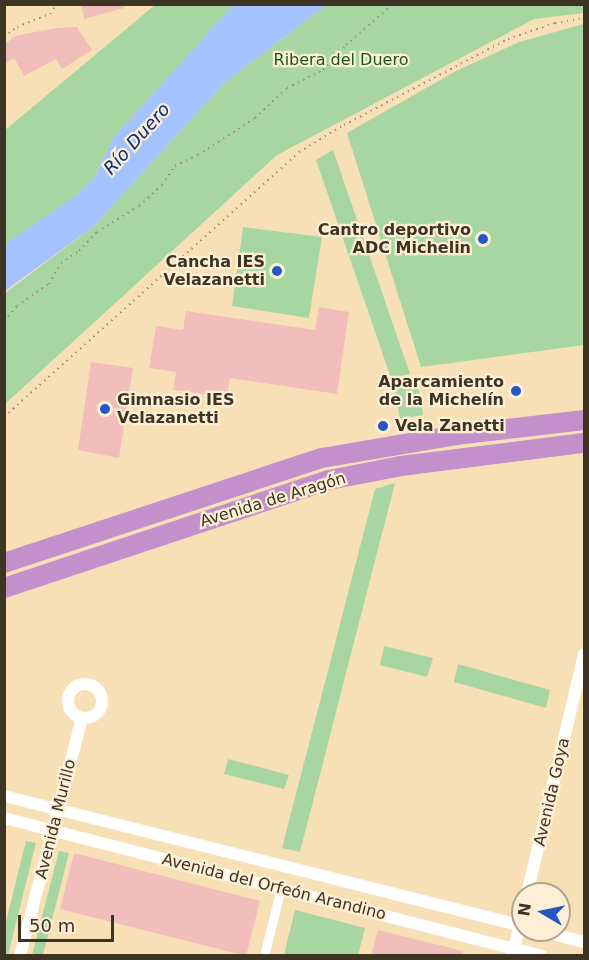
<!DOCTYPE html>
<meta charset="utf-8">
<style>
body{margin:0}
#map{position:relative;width:589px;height:960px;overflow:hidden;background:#f7e0b6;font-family:"DejaVu Sans",sans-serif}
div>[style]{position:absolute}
.green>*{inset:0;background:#a7d6a3}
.water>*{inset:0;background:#a4c3fe}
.building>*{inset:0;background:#f2bebb}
.path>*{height:2px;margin-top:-1px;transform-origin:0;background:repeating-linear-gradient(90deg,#a49374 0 1.5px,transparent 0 6px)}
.pedestrian>*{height:9px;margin:-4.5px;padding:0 4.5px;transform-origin:4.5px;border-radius:4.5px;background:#fff}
.minor>*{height:12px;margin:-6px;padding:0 6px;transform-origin:6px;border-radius:6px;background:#fff}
.minor>.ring{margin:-6px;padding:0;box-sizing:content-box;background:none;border:12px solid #fff;border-radius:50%}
.trunk>*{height:20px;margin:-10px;padding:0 10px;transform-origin:10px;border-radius:10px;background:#c490cc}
.dots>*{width:16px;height:16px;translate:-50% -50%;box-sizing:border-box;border:3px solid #fcefd6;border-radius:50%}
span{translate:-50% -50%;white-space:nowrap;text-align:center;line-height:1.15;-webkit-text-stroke:4.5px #fcefd6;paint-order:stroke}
.park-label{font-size:16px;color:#195717}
.poi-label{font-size:16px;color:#3d3423;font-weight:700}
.right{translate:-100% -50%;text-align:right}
.left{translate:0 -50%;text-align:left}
.street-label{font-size:16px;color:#3d3423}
.water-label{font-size:18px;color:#082d7e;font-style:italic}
.frame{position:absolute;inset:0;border:6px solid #3d3423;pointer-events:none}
.north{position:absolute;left:511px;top:882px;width:60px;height:60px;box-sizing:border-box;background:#fcefd6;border:2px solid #b0a48e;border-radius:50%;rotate:279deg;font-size:16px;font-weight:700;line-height:24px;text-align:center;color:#3d3423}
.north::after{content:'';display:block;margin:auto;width:21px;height:27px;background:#2357c4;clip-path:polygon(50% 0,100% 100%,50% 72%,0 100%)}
.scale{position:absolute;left:18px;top:915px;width:96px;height:27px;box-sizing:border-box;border:3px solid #3d3423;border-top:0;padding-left:8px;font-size:18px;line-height:21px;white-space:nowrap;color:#3d3423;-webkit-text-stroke:4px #fcefd6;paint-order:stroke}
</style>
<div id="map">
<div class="green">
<div style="clip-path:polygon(155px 5px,234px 5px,113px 138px,95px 177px,75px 196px,5px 247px,4px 131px)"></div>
<div style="clip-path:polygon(326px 5px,584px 5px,584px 13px,534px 19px,277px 155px,5px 404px,5px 293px,94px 226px,223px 84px)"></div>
<div style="clip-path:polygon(584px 24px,584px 345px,421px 367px,347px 133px,456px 71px,519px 42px)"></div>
<div style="clip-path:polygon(333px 150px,410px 374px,391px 378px,316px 160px)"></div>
<div style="clip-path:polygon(243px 227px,322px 237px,309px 318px,232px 306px)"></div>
<div style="clip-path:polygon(418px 385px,423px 415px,400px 419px,394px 389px)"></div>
<div style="clip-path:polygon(395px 483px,300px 852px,282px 848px,375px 489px)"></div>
<div style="clip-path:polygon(384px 646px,433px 658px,427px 677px,380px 665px)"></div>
<div style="clip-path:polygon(458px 664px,550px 690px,546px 708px,454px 682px)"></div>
<div style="clip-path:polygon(228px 759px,289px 775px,284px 789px,224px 774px)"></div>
<div style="clip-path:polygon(26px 841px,36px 843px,8px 955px,5px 955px,5px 926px)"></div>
<div style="clip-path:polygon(59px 851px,69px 853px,43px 955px,32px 955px)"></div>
<div style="clip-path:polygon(295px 910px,365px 928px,358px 955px,284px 955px)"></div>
</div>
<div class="water">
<div style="clip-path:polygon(234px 4px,326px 5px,223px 84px,94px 226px,5px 291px,5px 247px,8px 242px,75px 196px,95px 177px,113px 138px)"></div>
</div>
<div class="building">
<div style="clip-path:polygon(81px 4px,124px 4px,124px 8px,84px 19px)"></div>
<div style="clip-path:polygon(77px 27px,92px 50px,62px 69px,56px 59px,24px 76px,14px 58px,4px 65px,4px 45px,15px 36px,56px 28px)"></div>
<div style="clip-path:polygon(319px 307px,349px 312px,337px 394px,230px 378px,227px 397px,173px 390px,176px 372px,149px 368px,156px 326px,183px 330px,186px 311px,315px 330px)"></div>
<div style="clip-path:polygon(91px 362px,133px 368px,119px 458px,78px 450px)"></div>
<div style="clip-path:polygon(74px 853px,260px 901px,246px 956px,60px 909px)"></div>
<div style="clip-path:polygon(378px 930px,463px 951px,463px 956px,371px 956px)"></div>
</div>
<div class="path">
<div style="left:4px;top:37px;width:16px;rotate:-38deg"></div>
<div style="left:17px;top:27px;width:35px;rotate:-22deg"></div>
<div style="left:50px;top:14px;width:12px;rotate:-55deg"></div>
<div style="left:4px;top:321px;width:20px;rotate:-49deg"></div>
<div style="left:17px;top:306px;width:39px;rotate:-35deg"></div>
<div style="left:49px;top:284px;width:24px;rotate:-60deg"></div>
<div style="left:61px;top:263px;width:22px;rotate:-34deg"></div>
<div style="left:79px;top:251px;width:26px;rotate:-47deg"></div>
<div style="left:97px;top:232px;width:49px;rotate:-31.8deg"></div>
<div style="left:139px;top:206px;width:31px;rotate:-42deg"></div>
<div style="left:162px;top:185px;width:23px;rotate:-56deg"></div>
<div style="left:175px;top:166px;width:25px;rotate:-26deg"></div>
<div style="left:198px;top:155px;width:68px;rotate:-33deg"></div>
<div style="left:255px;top:118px;width:44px;rotate:-43.2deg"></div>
<div style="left:287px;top:88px;width:40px;rotate:-26.6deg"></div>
<div style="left:323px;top:70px;width:34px;rotate:-47deg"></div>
<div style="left:346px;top:45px;width:62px;rotate:-41.1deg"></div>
<div style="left:4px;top:417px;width:397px;rotate:-41.9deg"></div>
<div style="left:299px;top:152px;width:52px;rotate:-31deg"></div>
<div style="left:344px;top:125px;width:185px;rotate:-27.7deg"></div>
<div style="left:508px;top:39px;width:50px;rotate:-18.8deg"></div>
<div style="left:555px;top:23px;width:29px;rotate:-10deg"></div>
</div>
<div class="pedestrian">
<div style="left:264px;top:956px;width:70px;rotate:-76deg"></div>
</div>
<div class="minor">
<div class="ring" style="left:68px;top:684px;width:22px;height:22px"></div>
<div style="left:4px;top:796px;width:535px;rotate:14.06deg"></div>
<div style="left:4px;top:818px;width:555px;rotate:14.39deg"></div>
<div style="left:527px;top:894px;width:246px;rotate:-76.6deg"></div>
<div style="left:538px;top:930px;width:48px;rotate:14.6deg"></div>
<div style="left:513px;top:954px;width:44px;rotate:-76.9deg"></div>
<div style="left:20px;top:956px;width:246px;rotate:-75.4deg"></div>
</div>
<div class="trunk">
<div style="left:4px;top:563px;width:335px;rotate:-18.3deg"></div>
<div style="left:322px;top:458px;width:136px;rotate:-9.7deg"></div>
<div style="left:456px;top:435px;width:129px;rotate:-6.7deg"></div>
<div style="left:4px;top:588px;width:342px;rotate:-18.4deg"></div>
<div style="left:329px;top:480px;width:73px;rotate:-11deg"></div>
<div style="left:401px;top:466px;width:184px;rotate:-7.2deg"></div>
</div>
<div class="dots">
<div style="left:483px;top:239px;background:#2357c4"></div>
<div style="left:277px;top:271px;background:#2357c4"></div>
<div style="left:516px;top:391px;background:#2357c4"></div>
<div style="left:105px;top:409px;background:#2357c4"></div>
<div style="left:383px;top:426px;background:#2357c4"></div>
</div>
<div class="park-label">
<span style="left:341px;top:60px">Ribera del Duero</span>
</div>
<div class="poi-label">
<span class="right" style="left:471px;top:239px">Cantro deportivo<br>ADC Michelin</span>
<span class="right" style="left:265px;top:271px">Cancha IES<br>Velazanetti</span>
<span class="right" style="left:504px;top:391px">Aparcamiento<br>de la Michelín</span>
<span class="left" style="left:117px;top:409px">Gimnasio IES<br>Velazanetti</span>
<span class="left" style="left:395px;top:426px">Vela Zanetti</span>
</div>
<div class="street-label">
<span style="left:273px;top:500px;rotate:-17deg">Avenida de Aragón</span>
<span style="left:552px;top:792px;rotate:-77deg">Avenida Goya</span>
<span style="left:56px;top:819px;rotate:-76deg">Avenida Murillo</span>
<span style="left:274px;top:887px;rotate:14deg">Avenida del Orfeón Arandino</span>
</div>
<div class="water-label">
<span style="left:137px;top:139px;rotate:-48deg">Río Duero</span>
</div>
<div class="frame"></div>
<div class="north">N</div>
<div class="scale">50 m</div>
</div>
